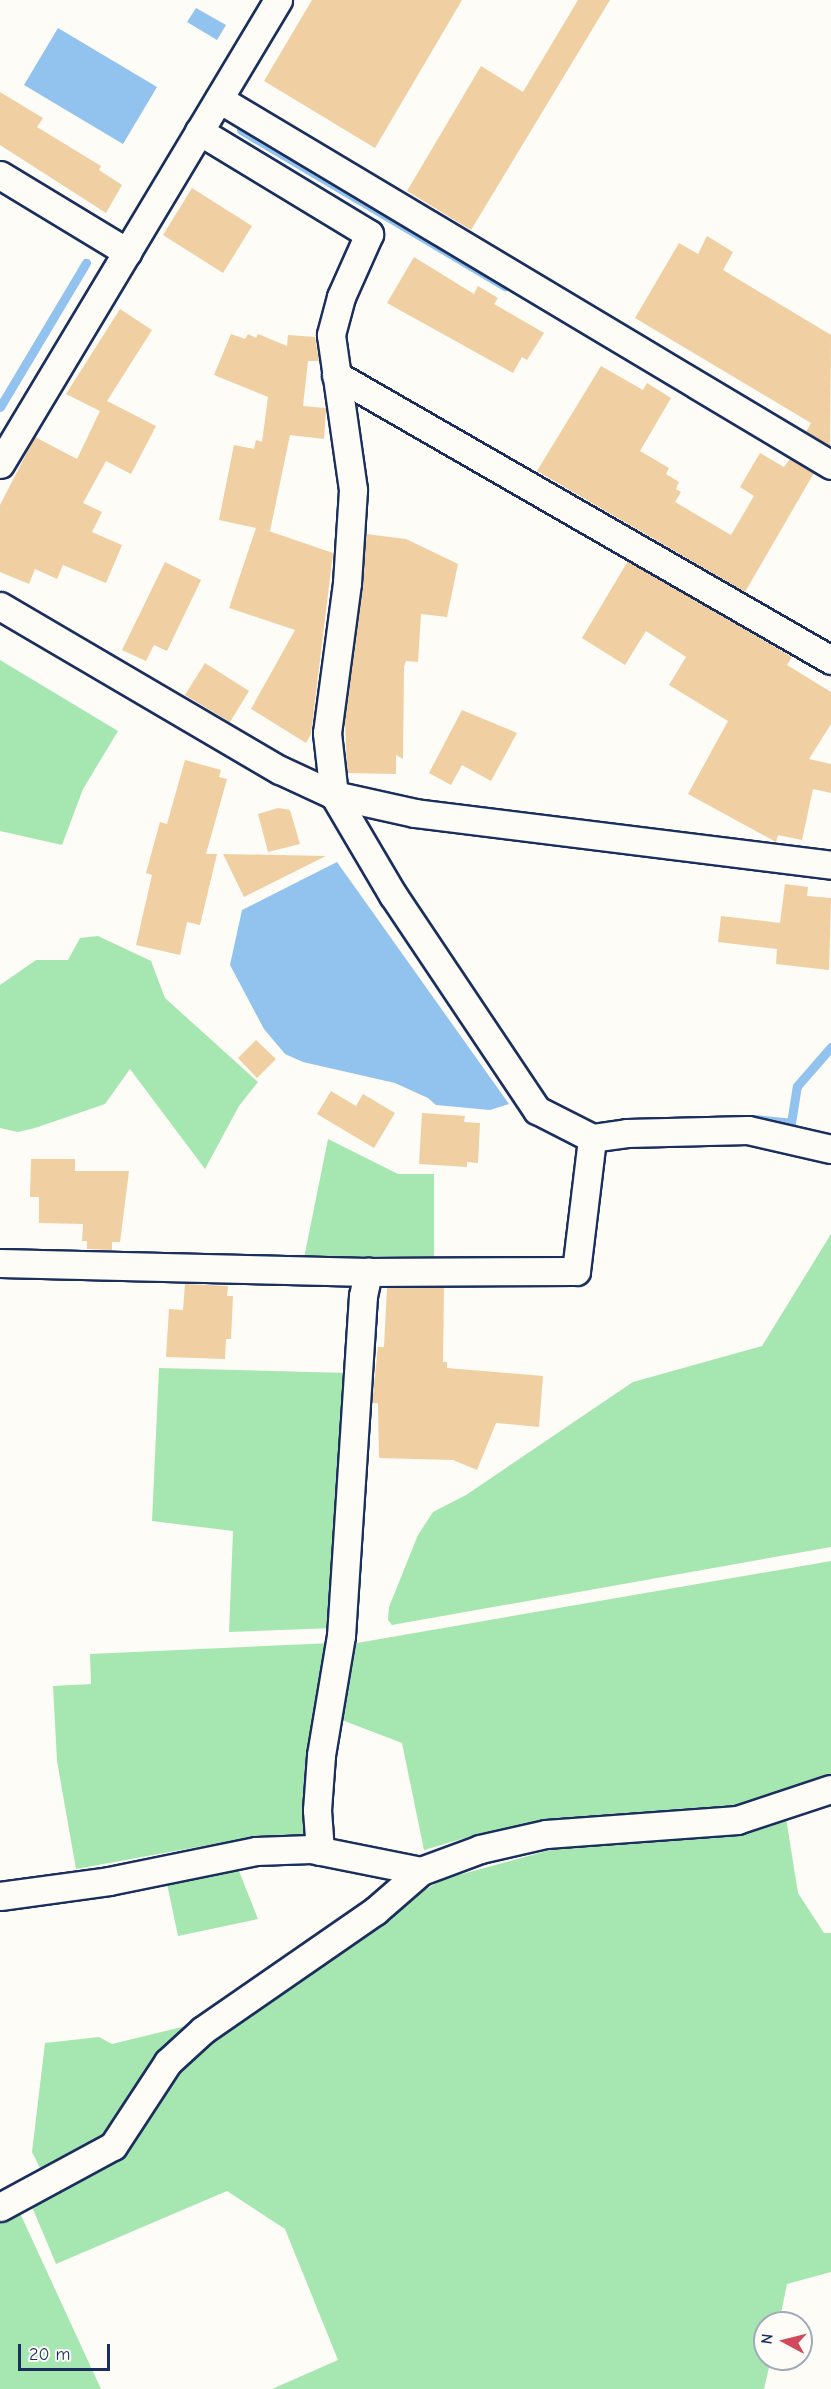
<!DOCTYPE html>
<style>
body{margin:0}
#map{position:relative;width:831px;height:2389px;overflow:hidden;background:#fdfcf7;font-family:"Comic Neue",sans-serif}
div>[style]{position:absolute}
.green>*{inset:0;background:#a6e7b1}
.water>*{inset:0;background:#92c2ee}
.stream>*{height:9px;margin:-4.5px;padding:0 4.5px;transform-origin:4.5px;border-radius:4.5px;background:#92c2ee}
.building>*{inset:0;background:#f0cfa2}
.roads{filter:drop-shadow(2px 0 #1b2f5e) drop-shadow(-2px 0 #1b2f5e) drop-shadow(0 2px #1b2f5e) drop-shadow(0 -2px #1b2f5e)}
.street>*{height:27px;margin:-13.5px;padding:0 13.5px;transform-origin:13.5px;border-radius:13.5px;background:#fdfcf7}
span{translate:-50% -50%;white-space:nowrap;text-align:center;line-height:1.15;-webkit-text-stroke:6px #fdfcf7;paint-order:stroke}
.north{position:absolute;left:753px;top:2311px;width:60px;height:60px;box-sizing:border-box;background:#fdfcf7;border:2px solid #a3aaba;border-radius:50%;rotate:277deg;font-size:16px;font-weight:700;line-height:24px;text-align:center;color:#1b2f5e}
.north::after{content:'';display:block;margin:auto;width:21px;height:27px;background:#d1495b;clip-path:polygon(50% 0,100% 100%,50% 72%,0 100%)}
.scale{position:absolute;left:18px;top:2344px;width:92px;height:27px;box-sizing:border-box;border:3px solid #1b2f5e;border-top:0;padding-left:8px;font-size:18px;line-height:21px;white-space:nowrap;color:#1b2f5e;-webkit-text-stroke:4px #fdfcf7;paint-order:stroke}
</style>
<div id="map">
<div class="green">
<div style="clip-path:polygon(0 660px,118px 731px,83px 789px,62px 845px,0 831px)"></div>
<div style="clip-path:polygon(98px 936px,151px 961px,165px 998px,258px 1082px,239px 1106px,205px 1169px,130px 1069px,105px 1104px,35px 1128px,18px 1132px,0 1128px,0 985px,36px 960px,68px 960px,80px 938px)"></div>
<div style="clip-path:polygon(328px 1139px,398px 1174px,434px 1174px,434px 1265px,303px 1263px)"></div>
<div style="clip-path:polygon(831px 1234px,831px 1547px,392px 1625px,388px 1620px,389px 1607px,418px 1535px,433px 1512px,466px 1495px,633px 1382px,762px 1346px)"></div>
<div style="clip-path:polygon(159px 1368px,349px 1373px,334px 1628px,229px 1632px,233px 1531px,152px 1521px)"></div>
<div style="clip-path:polygon(831px 1561px,831px 1777px,732px 1807px,545px 1824px,482px 1833px,424px 1850px,402px 1743px,334px 1717px,351px 1644px)"></div>
<div style="clip-path:polygon(331px 1643px,313px 1836px,225px 1842px,76px 1869px,57px 1761px,53px 1686px,91px 1684px,90px 1654px)"></div>
<div style="clip-path:polygon(786px 1818px,798px 1893px,824px 1933px,831px 1933px,831px 2272px,787px 2284px,779px 2323px,765px 2323px,765px 2359px,771px 2359px,764px 2389px,272px 2389px,338px 2360px,285px 2229px,227px 2191px,56px 2264px,30px 2202px,66px 2183px,191px 2051px,405px 1901px,444px 1879px,569px 1845px,724px 1837px)"></div>
<div style="clip-path:polygon(237px 1866px,258px 1919px,178px 1936px,166px 1879px)"></div>
<div style="clip-path:polygon(186px 2026px,184px 2036px,119px 2127px,44px 2176px,32px 2152px,45px 2043px,99px 2037px,112px 2044px)"></div>
<div style="clip-path:polygon(19px 2211px,101px 2389px,0 2389px,0 2215px)"></div>
</div>
<div class="water">
<div style="clip-path:polygon(196px 8px,226px 25px,217px 40px,187px 22px)"></div>
<div style="clip-path:polygon(58px 28px,157px 87px,123px 144px,24px 85px)"></div>
<div style="clip-path:polygon(337px 862px,509px 1104px,490px 1110px,436px 1105px,428px 1098px,395px 1083px,303px 1062px,285px 1054px,264px 1029px,230px 965px,242px 910px)"></div>
</div>
<div class="stream">
<div style="left:241px;top:130px;width:307px;rotate:30.6deg"></div>
<div style="left:0;top:407px;width:168px;rotate:-59.2deg"></div>
<div style="left:755px;top:1119px;width:36px;rotate:6deg"></div>
<div style="left:791px;top:1123px;width:37px;rotate:-81deg"></div>
<div style="left:797px;top:1086px;width:52px;rotate:-48.9deg"></div>
</div>
<div class="building">
<div style="clip-path:polygon(312px 0,462px 0,375px 148px,264px 81px)"></div>
<div style="clip-path:polygon(578px 0,610px 0,471px 230px,407px 191px,481px 66px,523px 92px)"></div>
<div style="clip-path:polygon(0 92px,43px 118px,37px 127px,101px 166px,99px 170px,122px 185px,106px 213px,0 145px)"></div>
<div style="clip-path:polygon(192px 188px,252px 226px,223px 273px,163px 235px)"></div>
<div style="clip-path:polygon(707px 236px,733px 252px,723px 270px,831px 335px,830px 446px,806px 432px,811px 423px,635px 318px,679px 243px,698px 254px)"></div>
<div style="clip-path:polygon(414px 257px,474px 294px,478px 286px,498px 298px,494px 304px,544px 333px,527px 360px,522px 357px,513px 373px,387px 303px)"></div>
<div style="clip-path:polygon(120px 309px,152px 330px,107px 401px,156px 426px,131px 474px,106px 461px,83px 503px,102px 512px,92px 532px,122px 545px,106px 583px,63px 565px,57px 579px,35px 569px,29px 584px,0 572px,0 505px,35px 437px,77px 459px,100px 411px,66px 394px)"></div>
<div style="clip-path:polygon(231px 334px,245px 339px,248px 334px,256px 338px,258px 334px,287px 346px,288px 335px,315px 337px,319px 361px,308px 361px,303px 406px,326px 408px,324px 439px,290px 435px,270px 531px,263px 529px,333px 553px,311px 734px,306px 743px,251px 709px,295px 630px,229px 608px,256px 528px,219px 520px,234px 445px,254px 449px,256px 440px,262px 442px,268px 397px,214px 375px)"></div>
<div style="clip-path:polygon(601px 366px,643px 390px,647px 383px,671px 398px,640px 451px,669px 468px,666px 474px,679px 482px,676px 489px,681px 492px,675px 502px,731px 535px,754px 496px,740px 487px,760px 453px,784px 467px,790px 459px,814px 473px,745px 592px,537px 471px)"></div>
<div style="clip-path:polygon(366px 534px,406px 539px,458px 564px,447px 617px,421px 614px,418px 662px,406px 661px,404px 667px,403px 759px,396px 755px,396px 774px,347px 773px,345px 720px)"></div>
<div style="clip-path:polygon(628px 561px,792px 657px,787px 665px,831px 692px,831px 724px,809px 759px,831px 764px,831px 793px,813px 789px,802px 840px,778px 835px,776px 842px,688px 794px,728px 721px,669px 685px,686px 657px,646px 631px,625px 665px,582px 638px)"></div>
<div style="clip-path:polygon(165px 562px,201px 580px,167px 651px,154px 645px,146px 661px,122px 650px)"></div>
<div style="clip-path:polygon(205px 663px,249px 691px,230px 722px,185px 695px)"></div>
<div style="clip-path:polygon(462px 710px,517px 733px,491px 781px,462px 765px,451px 785px,429px 773px)"></div>
<div style="clip-path:polygon(185px 760px,221px 770px,219px 777px,227px 779px,206px 854px,217px 854px,200px 925px,187px 922px,180px 955px,136px 945px,152px 875px,146px 873px,160px 822px,167px 824px)"></div>
<div style="clip-path:polygon(278px 808px,290px 810px,300px 844px,268px 852px,258px 814px)"></div>
<div style="clip-path:polygon(223px 854px,326px 856px,244px 897px)"></div>
<div style="clip-path:polygon(785px 884px,808px 887px,807px 896px,831px 898px,829px 970px,776px 964px,777px 949px,718px 942px,721px 916px,780px 923px)"></div>
<div style="clip-path:polygon(256px 1040px,276px 1059px,257px 1078px,238px 1058px)"></div>
<div style="clip-path:polygon(331px 1091px,356px 1106px,363px 1094px,395px 1113px,374px 1148px,317px 1114px)"></div>
<div style="clip-path:polygon(422px 1113px,465px 1116px,464px 1122px,480px 1123px,478px 1163px,467px 1162px,467px 1167px,419px 1164px)"></div>
<div style="clip-path:polygon(31px 1159px,75px 1159px,75px 1171px,129px 1171px,120px 1242px,112px 1242px,112px 1250px,87px 1249px,87px 1241px,82px 1241px,83px 1224px,39px 1223px,39px 1197px,30px 1197px)"></div>
<div style="clip-path:polygon(185px 1284px,228px 1286px,227px 1296px,233px 1296px,231px 1339px,226px 1339px,225px 1359px,166px 1357px,169px 1309px,183px 1310px)"></div>
<div style="clip-path:polygon(444px 1287px,443px 1362px,447px 1362px,447px 1368px,543px 1376px,539px 1427px,496px 1423px,477px 1470px,453px 1460px,379px 1458px,378px 1403px,372px 1403px,378px 1347px,384px 1347px,387px 1288px)"></div>
</div>
<div class="roads">
<div class="street">
<div style="left:219px;top:99px;width:713px;rotate:30.88deg"></div>
<div style="left:199px;top:131px;width:199px;rotate:31.2deg"></div>
<div style="left:369px;top:234px;width:69px;rotate:114deg"></div>
<div style="left:341px;top:297px;width:39px;rotate:105deg"></div>
<div style="left:331px;top:335px;width:157px;rotate:81.9deg"></div>
<div style="left:353px;top:490px;width:93px;rotate:93.7deg"></div>
<div style="left:347px;top:583px;width:151px;rotate:97.6deg"></div>
<div style="left:327px;top:733px;width:62px;rotate:83.6deg"></div>
<div style="left:334px;top:795px;width:116px;rotate:59.5deg"></div>
<div style="left:393px;top:895px;width:259px;rotate:56.2deg"></div>
<div style="left:537px;top:1110px;width:62px;rotate:27deg"></div>
<div style="left:592px;top:1138px;width:35px;rotate:-8deg"></div>
<div style="left:627px;top:1133px;width:121px;rotate:-1.4deg"></div>
<div style="left:748px;top:1130px;width:85px;rotate:12.9deg"></div>
<div style="left:0;top:175px;width:149px;rotate:31.2deg"></div>
<div style="left:336px;top:375px;width:571px;rotate:29.93deg"></div>
<div style="left:0;top:464px;width:541px;rotate:-59.07deg"></div>
<div style="left:0;top:606px;width:324px;rotate:30.4deg"></div>
<div style="left:280px;top:770px;width:60px;rotate:24.8deg"></div>
<div style="left:334px;top:795px;width:83px;rotate:12.5deg"></div>
<div style="left:415px;top:813px;width:419px;rotate:7.1deg"></div>
<div style="left:0;top:1263px;width:368px;rotate:1.4deg"></div>
<div style="left:368px;top:1272px;width:208px;rotate:-0.3deg"></div>
<div style="left:576px;top:1271px;width:134px;rotate:-83.1deg"></div>
<div style="left:320px;top:1851px;width:41px;rotate:-94.2deg"></div>
<div style="left:317px;top:1810px;width:55px;rotate:-85.8deg"></div>
<div style="left:321px;top:1755px;width:121px;rotate:-80.5deg"></div>
<div style="left:341px;top:1636px;width:341px;rotate:-86.3deg"></div>
<div style="left:363px;top:1296px;width:25px;rotate:-78deg"></div>
<div style="left:0;top:1896px;width:110px;rotate:-7.8deg"></div>
<div style="left:109px;top:1881px;width:150px;rotate:-11.5deg"></div>
<div style="left:256px;top:1851px;width:55px;rotate:-2.1deg"></div>
<div style="left:311px;top:1849px;width:112px;rotate:11.3deg"></div>
<div style="left:0;top:2207px;width:128px;rotate:-28.4deg"></div>
<div style="left:113px;top:2146px;width:100px;rotate:-56.8deg"></div>
<div style="left:168px;top:2062px;width:47px;rotate:-42.4deg"></div>
<div style="left:203px;top:2030px;width:209px;rotate:-34.7deg"></div>
<div style="left:375px;top:1911px;width:61px;rotate:-41deg"></div>
<div style="left:421px;top:1871px;width:63px;rotate:-20.4deg"></div>
<div style="left:480px;top:1849px;width:68px;rotate:-12.8deg"></div>
<div style="left:546px;top:1834px;width:192px;rotate:-4.2deg"></div>
<div style="left:737px;top:1820px;width:99px;rotate:-18.3deg"></div>
</div>
</div>
<div class="north">N</div>
<div class="scale">20 m</div>
</div>
